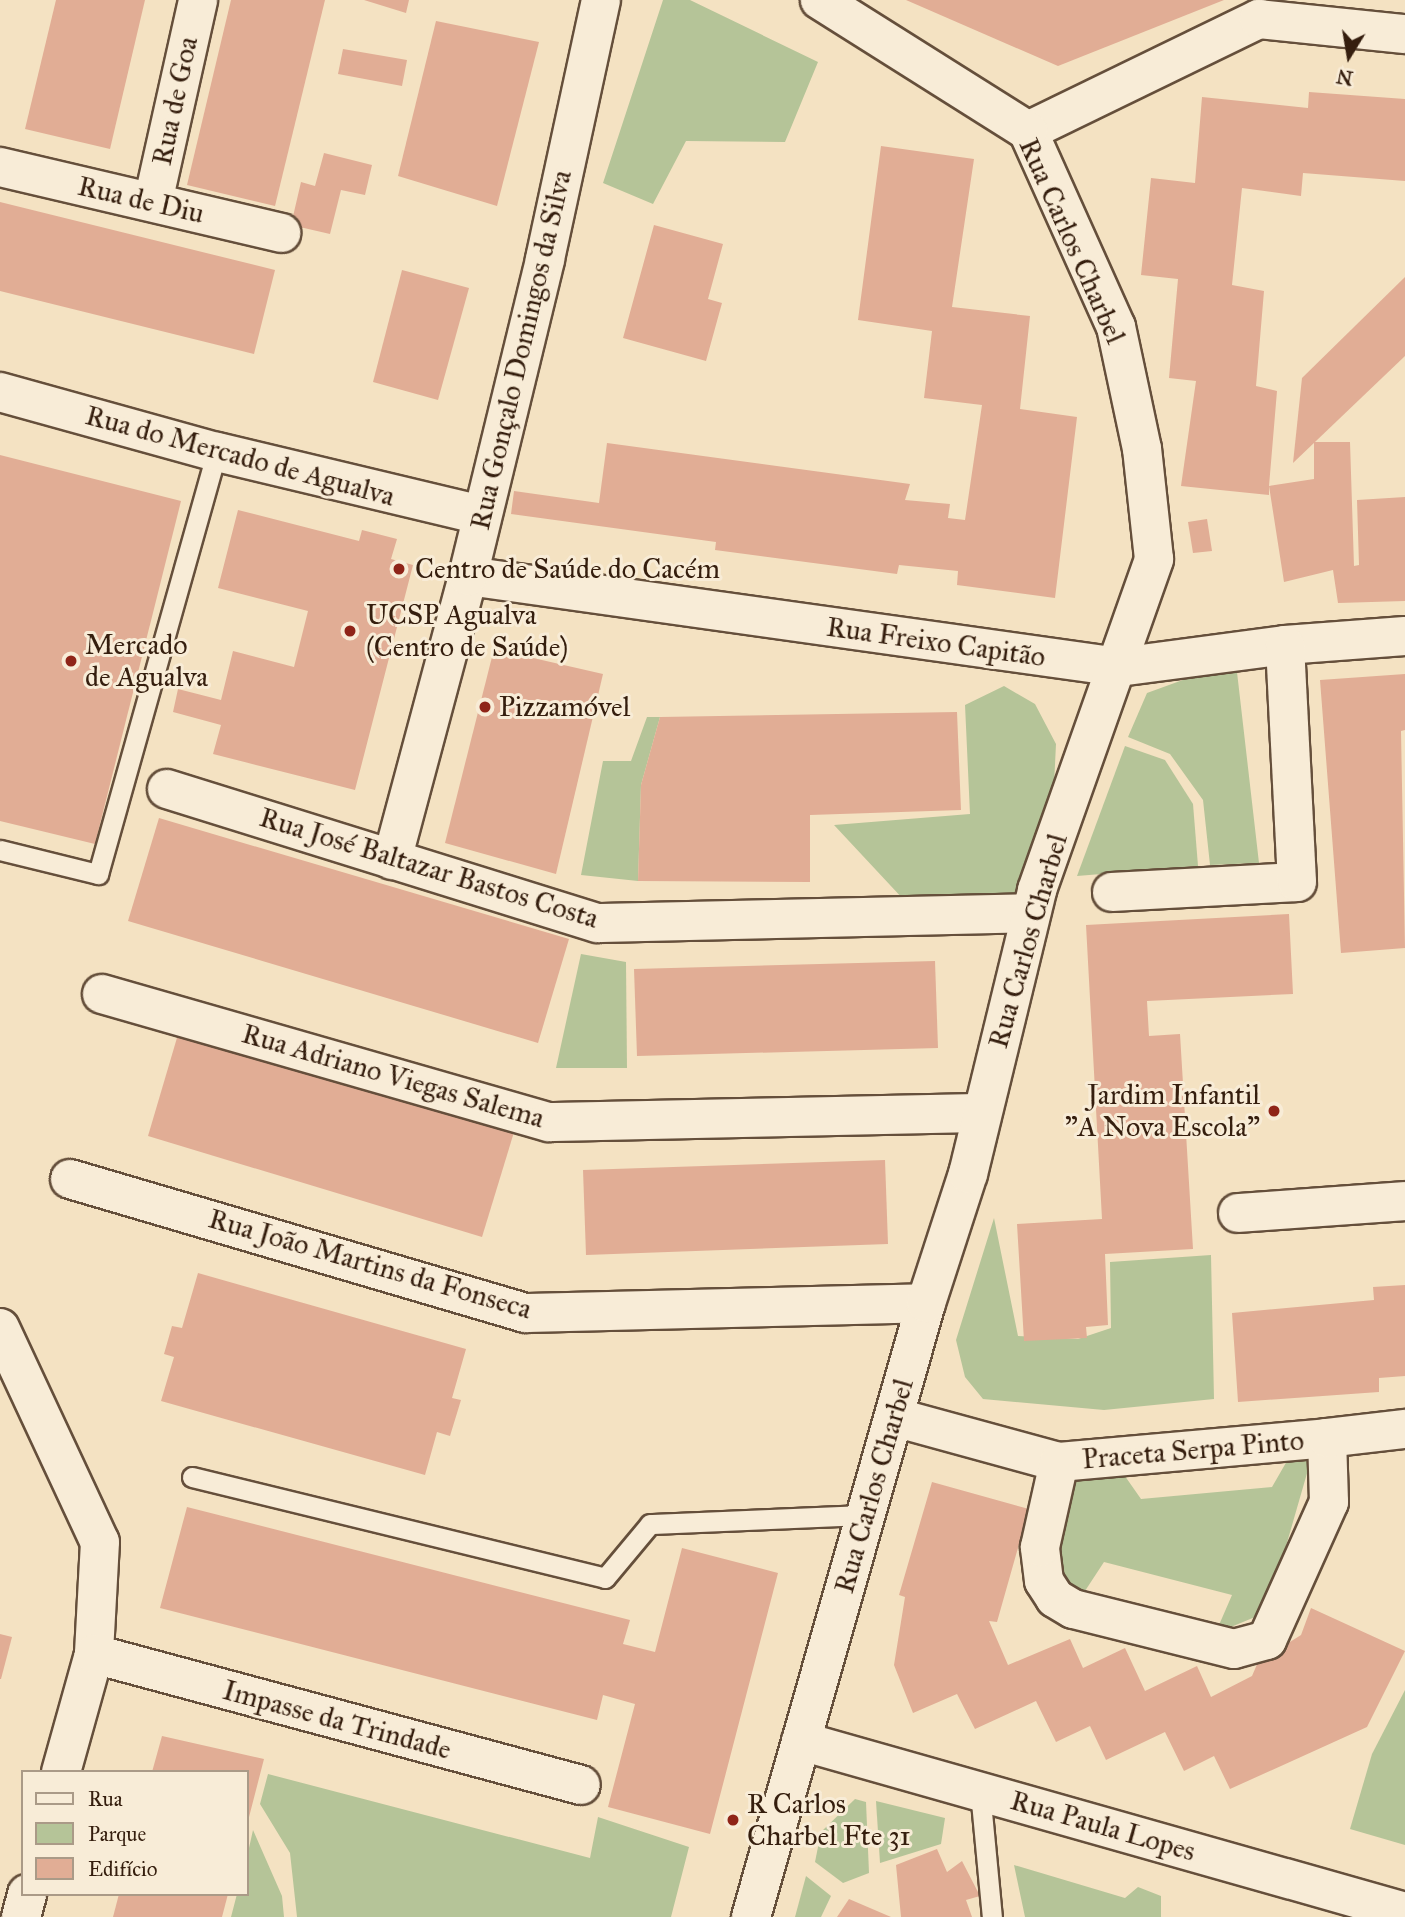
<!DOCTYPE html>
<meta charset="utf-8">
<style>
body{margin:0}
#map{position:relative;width:1405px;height:1917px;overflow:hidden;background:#f4e2c2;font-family:"IM FELL Great Primer",serif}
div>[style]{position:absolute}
.green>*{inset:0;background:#b5c498}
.building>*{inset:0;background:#e1ad95}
.roads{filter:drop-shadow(2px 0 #654f3b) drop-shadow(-2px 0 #654f3b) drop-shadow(0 2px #654f3b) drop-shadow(0 -2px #654f3b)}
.lane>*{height:19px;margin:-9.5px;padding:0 9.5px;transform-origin:9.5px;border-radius:9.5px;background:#f8ecd7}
.street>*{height:38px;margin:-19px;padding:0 19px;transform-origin:19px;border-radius:19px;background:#f8ecd7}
.dots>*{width:19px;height:19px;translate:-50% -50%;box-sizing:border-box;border:4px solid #f8ecd7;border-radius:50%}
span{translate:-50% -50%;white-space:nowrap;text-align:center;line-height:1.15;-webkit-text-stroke:6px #f8ecd7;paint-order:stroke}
.street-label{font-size:28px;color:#351e0e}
.poi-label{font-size:28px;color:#351e0e}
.left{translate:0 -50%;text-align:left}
.right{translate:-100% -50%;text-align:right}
.legend{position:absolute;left:21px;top:1770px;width:228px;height:126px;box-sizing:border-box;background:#f8ecd7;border:2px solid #aa9a87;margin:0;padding:9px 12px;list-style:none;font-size:21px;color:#351e0e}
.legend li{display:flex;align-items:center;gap:14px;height:35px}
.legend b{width:35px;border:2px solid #aa9a87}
.north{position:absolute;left:1314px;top:21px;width:70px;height:70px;-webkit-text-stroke:5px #f8ecd7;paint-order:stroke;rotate:191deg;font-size:19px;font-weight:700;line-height:28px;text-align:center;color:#351e0e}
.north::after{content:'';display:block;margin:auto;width:24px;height:32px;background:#351e0e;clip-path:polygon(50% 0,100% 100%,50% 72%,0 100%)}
</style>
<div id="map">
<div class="green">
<div style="clip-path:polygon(663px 0,690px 0,818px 62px,785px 142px,686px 141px,653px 204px,603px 183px)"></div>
<div style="clip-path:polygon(1237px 672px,1259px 863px,1210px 865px,1203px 800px,1170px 754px,1128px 737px,1147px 693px,1191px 677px)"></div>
<div style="clip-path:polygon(1004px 686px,1035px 704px,1056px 744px,1054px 785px,1020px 900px,904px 900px,834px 825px,970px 814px,965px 705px)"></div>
<div style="clip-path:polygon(647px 717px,660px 717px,641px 785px,638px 881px,581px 875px,603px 761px,631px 761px)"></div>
<div style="clip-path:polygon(1125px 746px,1165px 760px,1193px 804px,1198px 866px,1077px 876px)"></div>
<div style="clip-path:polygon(581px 954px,626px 962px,627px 1068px,556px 1068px)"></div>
<div style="clip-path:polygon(994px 1218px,1018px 1336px,1078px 1339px,1111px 1328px,1110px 1262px,1211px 1255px,1214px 1399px,1104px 1410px,983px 1399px,965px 1377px,956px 1340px)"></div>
<div style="clip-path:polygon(1291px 1454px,1312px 1456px,1267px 1612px,1231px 1627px,1219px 1625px,1232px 1595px,1104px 1562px,1083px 1594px,1061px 1577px,1061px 1515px,1078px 1475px,1120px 1469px,1141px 1499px,1272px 1487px)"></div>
<div style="clip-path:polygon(1405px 1690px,1405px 1845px,1350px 1829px,1372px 1754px)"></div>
<div style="clip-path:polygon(268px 1774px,590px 1858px,598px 1817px,689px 1847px,671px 1917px,297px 1917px,290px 1853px,260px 1804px)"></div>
<div style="clip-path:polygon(855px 1799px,866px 1802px,869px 1873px,843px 1883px,815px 1862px,821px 1832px)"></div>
<div style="clip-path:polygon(876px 1801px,945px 1818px,941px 1844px,880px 1863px)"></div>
<div style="clip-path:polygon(253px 1830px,282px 1896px,284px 1917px,231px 1917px,237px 1894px,247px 1894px,247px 1857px)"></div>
<div style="clip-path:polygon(1014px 1865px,1125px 1898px,1138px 1887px,1161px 1896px,1161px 1917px,1025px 1917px)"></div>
<div style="clip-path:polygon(806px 1876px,831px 1896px,821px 1917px,795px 1917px)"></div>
</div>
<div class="building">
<div style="clip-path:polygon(56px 0,145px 0,110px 149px,25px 129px)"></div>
<div style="clip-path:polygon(231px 0,325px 0,275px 206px,187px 185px)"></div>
<div style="clip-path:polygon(364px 0,409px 0,406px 13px)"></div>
<div style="clip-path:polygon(906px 0,1224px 0,1058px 66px)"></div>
<div style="clip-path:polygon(436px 21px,539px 42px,497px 206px,398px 176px)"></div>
<div style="clip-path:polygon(343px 49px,407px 60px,402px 86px,338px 74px)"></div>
<div style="clip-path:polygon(1309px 92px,1405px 99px,1405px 181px,1303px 173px,1301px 196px,1242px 188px,1232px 285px,1264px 291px,1256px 386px,1277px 391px,1269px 486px,1314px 479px,1314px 442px,1350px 442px,1354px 566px,1359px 565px,1357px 500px,1405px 497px,1405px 601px,1338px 603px,1333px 570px,1284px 582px,1269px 486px,1269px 495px,1181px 486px,1196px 381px,1169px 378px,1178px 279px,1141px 275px,1151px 178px,1195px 183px,1202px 97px,1308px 108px)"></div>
<div style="clip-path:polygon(881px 146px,974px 159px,952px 307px,1030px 316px,1020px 409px,1077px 417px,1055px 598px,957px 585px,958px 571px,899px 565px,897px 574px,715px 550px,716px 542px,511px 514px,514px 491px,599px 503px,607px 443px,910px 484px,905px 500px,950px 504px,948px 518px,965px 520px,982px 405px,924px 398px,932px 331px,858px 320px)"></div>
<div style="clip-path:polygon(324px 153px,372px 165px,365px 195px,341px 190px,330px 234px,291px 225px,301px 182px,315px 186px)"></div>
<div style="clip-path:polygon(0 202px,275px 270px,254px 354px,0 291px)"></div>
<div style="clip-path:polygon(654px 225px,723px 244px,708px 299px,722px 303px,706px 361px,623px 338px)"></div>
<div style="clip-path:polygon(402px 270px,469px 288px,438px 400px,373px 382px)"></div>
<div style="clip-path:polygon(1405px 277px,1405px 356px,1293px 463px,1302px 378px)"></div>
<div style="clip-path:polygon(0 455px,181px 501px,95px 844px,0 821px)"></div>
<div style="clip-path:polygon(238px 510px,359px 541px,362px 530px,397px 539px,391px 559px,413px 565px,355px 790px,213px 754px,221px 725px,173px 712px,178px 689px,221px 700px,233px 651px,294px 667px,308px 611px,218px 588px)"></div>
<div style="clip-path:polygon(1207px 519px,1212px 551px,1193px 553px,1188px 522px)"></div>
<div style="clip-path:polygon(494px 649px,603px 674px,556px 874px,445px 843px)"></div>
<div style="clip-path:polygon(1405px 674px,1405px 730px,1401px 731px,1405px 948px,1341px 953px,1320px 680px)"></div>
<div style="clip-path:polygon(957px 712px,961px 810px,810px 815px,810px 882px,638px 881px,641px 785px,660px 717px)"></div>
<div style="clip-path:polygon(159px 818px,569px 939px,538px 1043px,128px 921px)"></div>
<div style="clip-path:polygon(1289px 914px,1293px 994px,1147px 1001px,1149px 1036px,1180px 1034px,1193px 1249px,1105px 1254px,1108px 1325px,1086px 1327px,1087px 1338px,1024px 1341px,1017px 1224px,1102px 1219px,1086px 925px)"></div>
<div style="clip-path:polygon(935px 961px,938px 1048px,637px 1056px,634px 969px)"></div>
<div style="clip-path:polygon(179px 1031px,514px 1132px,482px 1237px,148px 1136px)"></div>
<div style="clip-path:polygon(885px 1160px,888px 1244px,586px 1255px,583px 1170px)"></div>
<div style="clip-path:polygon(198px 1273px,466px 1349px,452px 1398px,461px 1400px,450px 1436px,437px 1432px,425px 1475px,161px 1401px,174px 1357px,164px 1354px,172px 1326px,182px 1328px)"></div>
<div style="clip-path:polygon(1405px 1285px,1405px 1376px,1379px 1378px,1379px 1392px,1238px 1402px,1232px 1313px,1374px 1300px,1373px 1287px)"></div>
<div style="clip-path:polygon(932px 1482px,1029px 1509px,997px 1622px,989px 1621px,1008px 1665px,1070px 1639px,1083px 1668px,1125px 1648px,1145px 1691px,1197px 1666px,1211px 1697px,1252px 1676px,1258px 1662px,1301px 1635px,1311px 1608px,1405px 1651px,1367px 1727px,1230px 1789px,1214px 1756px,1184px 1771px,1165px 1732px,1106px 1760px,1090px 1726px,1056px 1742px,1036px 1701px,975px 1729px,957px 1694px,913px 1713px,894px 1665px,905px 1597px,899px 1595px)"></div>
<div style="clip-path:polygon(187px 1507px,630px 1620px,623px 1644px,655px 1652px,682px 1548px,778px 1573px,710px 1834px,608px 1807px,635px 1704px,603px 1695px,597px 1720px,160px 1608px)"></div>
<div style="clip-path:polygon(0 1634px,12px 1637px,1px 1679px,0 1679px)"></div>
<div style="clip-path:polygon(162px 1736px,264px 1759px,248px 1821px,247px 1772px,152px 1772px)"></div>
<div style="clip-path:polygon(937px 1849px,947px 1872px,962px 1861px,980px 1896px,966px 1900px,972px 1917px,901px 1917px,896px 1865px)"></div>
<div style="clip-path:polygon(119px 1894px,228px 1894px,222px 1917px,113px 1917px)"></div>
<div style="clip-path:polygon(849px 1899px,891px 1917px,837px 1917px)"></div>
</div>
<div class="roads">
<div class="lane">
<div style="left:0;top:850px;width:101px;rotate:13.8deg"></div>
<div style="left:98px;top:874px;width:438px;rotate:-74.3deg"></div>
<div style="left:192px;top:1477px;width:425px;rotate:13.7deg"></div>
<div style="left:605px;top:1578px;width:70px;rotate:-50.2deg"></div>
<div style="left:650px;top:1524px;width:216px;rotate:-2.4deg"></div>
<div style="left:980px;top:1791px;width:127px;rotate:84.6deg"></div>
</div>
<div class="street">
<div style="left:1028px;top:131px;width:257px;rotate:-25.9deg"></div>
<div style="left:1259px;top:19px;width:147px;rotate:5.9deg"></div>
<div style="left:0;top:167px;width:289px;rotate:13.2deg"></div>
<div style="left:153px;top:202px;width:207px;rotate:-77.4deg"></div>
<div style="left:0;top:392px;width:225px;rotate:15.5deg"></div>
<div style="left:217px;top:452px;width:272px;rotate:13.4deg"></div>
<div style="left:468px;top:576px;width:657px;rotate:7.96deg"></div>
<div style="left:1119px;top:667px;width:167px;rotate:-7.5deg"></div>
<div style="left:1285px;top:645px;width:120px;rotate:-4.3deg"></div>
<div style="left:167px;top:789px;width:451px;rotate:17.3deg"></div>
<div style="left:598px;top:923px;width:433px;rotate:-1.3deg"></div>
<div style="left:392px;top:860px;width:294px;rotate:-75deg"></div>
<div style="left:468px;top:576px;width:326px;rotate:-76.3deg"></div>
<div style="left:545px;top:259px;width:265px;rotate:-77.8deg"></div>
<div style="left:1112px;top:892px;width:185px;rotate:-3.1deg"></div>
<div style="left:1297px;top:882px;width:237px;rotate:-92.9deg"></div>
<div style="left:102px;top:994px;width:465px;rotate:16deg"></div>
<div style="left:549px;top:1122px;width:433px;rotate:-1.2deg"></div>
<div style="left:70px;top:1179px;width:475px;rotate:16.4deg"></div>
<div style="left:526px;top:1313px;width:400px;rotate:-1.4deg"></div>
<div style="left:1238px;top:1213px;width:167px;rotate:-4.1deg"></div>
<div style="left:0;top:1328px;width:236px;rotate:65deg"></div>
<div style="left:100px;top:1542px;width:112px;rotate:93.1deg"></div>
<div style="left:94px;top:1654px;width:123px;rotate:105.6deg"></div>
<div style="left:894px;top:1417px;width:171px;rotate:15.3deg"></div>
<div style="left:1059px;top:1462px;width:269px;rotate:-5.1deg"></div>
<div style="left:1327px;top:1438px;width:64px;rotate:88.2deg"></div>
<div style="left:1329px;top:1502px;width:151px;rotate:114.2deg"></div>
<div style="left:1267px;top:1640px;width:34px;rotate:165deg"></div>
<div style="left:1234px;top:1649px;width:166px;rotate:-166deg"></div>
<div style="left:1073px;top:1609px;width:21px;rotate:-149deg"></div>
<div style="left:1055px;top:1598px;width:20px;rotate:-123deg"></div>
<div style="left:1044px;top:1581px;width:34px;rotate:-97deg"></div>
<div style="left:1040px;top:1547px;width:87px;rotate:-77.4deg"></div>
<div style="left:1327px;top:1438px;width:79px;rotate:-6.6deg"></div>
<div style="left:94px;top:1654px;width:504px;rotate:15.06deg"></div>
<div style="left:801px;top:1741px;width:628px;rotate:15.81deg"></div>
<div style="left:21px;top:1917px;width:24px;rotate:-75deg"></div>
<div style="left:751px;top:1917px;width:638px;rotate:-74.09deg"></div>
<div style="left:926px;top:1303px;width:136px;rotate:-72deg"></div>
<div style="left:968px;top:1174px;width:292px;rotate:-76.3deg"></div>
<div style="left:1037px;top:890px;width:351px;rotate:-70.5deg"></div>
<div style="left:1154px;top:559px;width:111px;rotate:-96.2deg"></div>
<div style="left:1142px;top:449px;width:125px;rotate:-102deg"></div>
<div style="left:1116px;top:327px;width:215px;rotate:-114.2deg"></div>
<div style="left:1028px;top:131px;width:246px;rotate:-147.8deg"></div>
</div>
</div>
<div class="dots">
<div style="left:399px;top:569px;background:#8f2418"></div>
<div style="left:350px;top:631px;background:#8f2418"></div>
<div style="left:71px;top:661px;background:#8f2418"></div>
<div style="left:485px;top:707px;background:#8f2418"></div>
<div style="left:1274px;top:1111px;background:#8f2418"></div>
<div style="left:733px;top:1820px;background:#8f2418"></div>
</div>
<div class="street-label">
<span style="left:175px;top:101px;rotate:-78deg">Rua de Goa</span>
<span style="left:141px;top:200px;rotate:13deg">Rua de Diu</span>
<span style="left:1072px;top:241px;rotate:66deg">Rua Carlos Charbel</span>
<span style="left:521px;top:350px;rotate:-77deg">Rua Gonçalo Domingos da Silva</span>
<span style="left:240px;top:456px;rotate:15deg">Rua do Mercado de Agualva</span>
<span style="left:936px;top:642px;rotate:8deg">Rua Freixo Capitão</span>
<span style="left:429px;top:868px;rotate:17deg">Rua José Baltazar Bastos Costa</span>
<span style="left:1028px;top:941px;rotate:-74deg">Rua Carlos Charbel</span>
<span style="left:393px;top:1076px;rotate:16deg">Rua Adriano Viegas Salema</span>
<span style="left:370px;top:1264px;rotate:16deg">Rua João Martins da Fonseca</span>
<span style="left:1193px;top:1450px;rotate:-5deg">Praceta Serpa Pinto</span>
<span style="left:874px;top:1486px;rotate:-74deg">Rua Carlos Charbel</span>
<span style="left:337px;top:1720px;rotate:15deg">Impasse da Trindade</span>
<span style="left:1103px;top:1826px;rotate:16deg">Rua Paula Lopes</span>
</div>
<div class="poi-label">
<span class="left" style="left:415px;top:569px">Centro de Saúde do Cacém</span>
<span class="left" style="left:366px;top:631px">UCSP Agualva<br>(Centro de Saúde)</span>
<span class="left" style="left:85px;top:661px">Mercado<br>de Agualva</span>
<span class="left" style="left:499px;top:707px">Pizzamóvel</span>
<span class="right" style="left:1260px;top:1111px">Jardim Infantil<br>"A Nova Escola"</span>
<span class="left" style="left:747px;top:1820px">R Carlos<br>Charbel Fte 31</span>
</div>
<ul class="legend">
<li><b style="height:9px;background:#f8ecd7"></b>Rua</li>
<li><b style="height:19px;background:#b5c498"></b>Parque</li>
<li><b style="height:19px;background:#e1ad95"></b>Edifício</li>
</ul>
<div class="north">N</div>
</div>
